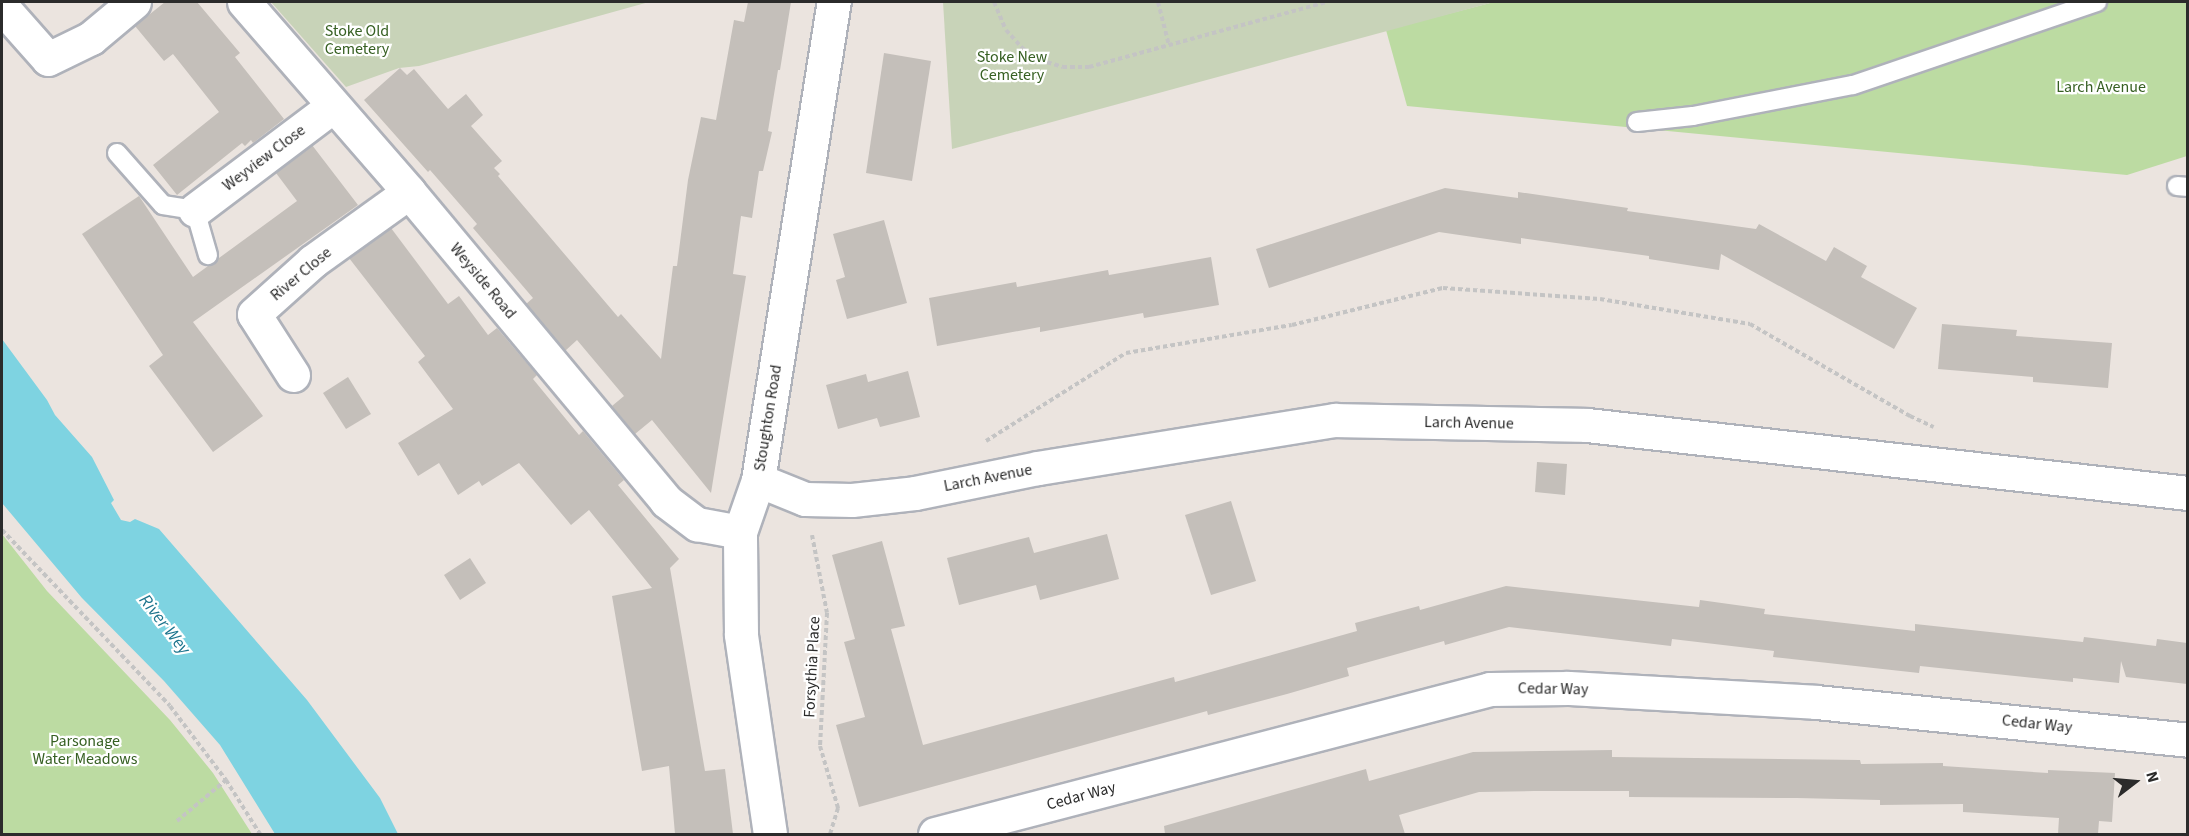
<!DOCTYPE html>
<style>
body{margin:0}
#map{position:relative;width:2189px;height:836px;overflow:hidden;background:#ebe4df;font-family:"Source Sans 3",sans-serif}
div>[style]{position:absolute}
.green>*{inset:0;background:#bcdba2}
.cemetery>*{inset:0;background:#c8d3b8}
.water>*{inset:0;background:#7ed3e1}
.building>*{inset:0;background:#c4bfba}
.path>*{height:4px;margin-top:-2px;transform-origin:0;background:repeating-linear-gradient(90deg,#c4c4c4 0 4.5px,transparent 0 7.5px)}
.roads{filter:drop-shadow(2px 0 #afb2ba) drop-shadow(-2px 0 #afb2ba) drop-shadow(0 2px #afb2ba) drop-shadow(0 -2px #afb2ba)}
.service>*{height:18px;margin:-9px;padding:0 9px;transform-origin:9px;border-radius:9px;background:#fff}
.minor>*{height:33px;margin:-16.5px;padding:0 16.5px;transform-origin:16.5px;border-radius:16.5px;background:#fff}
.tertiary>*{height:33px;margin:-16.5px;padding:0 16.5px;transform-origin:16.5px;border-radius:16.5px;background:#fff}
span{translate:-50% -50%;white-space:nowrap;text-align:center;line-height:1.15;-webkit-text-stroke:4.5px #fff;paint-order:stroke}
.park-label{font-size:16px;color:#376023}
.street-label{font-size:16px;color:#2b2b2b}
.water-label{font-size:18px;color:#1d748d;font-style:italic}
.frame{position:absolute;inset:0;border:3px solid #2b2b2b;pointer-events:none}
.north{position:absolute;left:2105px;top:752px;width:60px;height:60px;-webkit-text-stroke:4px #fff;paint-order:stroke;rotate:74deg;font-size:16px;font-weight:700;line-height:24px;text-align:center;color:#2b2b2b}
.north::after{content:'';display:block;margin:auto;width:21px;height:27px;background:#2b2b2b;clip-path:polygon(50% 0,100% 100%,50% 72%,0 100%)}
</style>
<div id="map">
<div class="green">
<div style="clip-path:polygon(1494px 2px,2187px 2px,2187px 156px,2127px 175px,1407px 106px,1386px 30px)"></div>
<div style="clip-path:polygon(2px 534px,47px 591px,170px 720px,213px 773px,252px 834px,2px 834px)"></div>
</div>
<div class="cemetery">
<div style="clip-path:polygon(271px 2px,649px 2px,419px 66px,399px 68px,346px 87px)"></div>
<div style="clip-path:polygon(943px 2px,1494px 2px,952px 149px)"></div>
</div>
<div class="water">
<div style="clip-path:polygon(2px 339px,47px 400px,55px 415px,92px 457px,114px 500px,111px 503px,121px 520px,130px 522px,135px 519px,159px 529px,307px 700px,380px 798px,398px 834px,275px 834px,220px 745px,164px 681px,82px 598px,2px 503px)"></div>
</div>
<div class="building">
<div style="clip-path:polygon(165px 2px,197px 2px,240px 53px,235px 57px,284px 119px,253px 143px,251px 140px,245px 146px,242px 143px,177px 195px,153px 165px,219px 112px,173px 54px,164px 61px,135px 26px)"></div>
<div style="clip-path:polygon(748px 2px,791px 2px,780px 70px,778px 70px,768px 131px,772px 132px,763px 171px,759px 171px,752px 218px,741px 216px,733px 274px,746px 276px,711px 493px,652px 420px,635px 434px,612px 406px,624px 396px,577px 340px,565px 351px,526px 304px,533px 298px,473px 228px,477px 224px,430px 170px,428px 172px,364px 100px,400px 68px,407px 75px,414px 69px,448px 109px,466px 94px,483px 115px,471px 126px,502px 161px,494px 168px,500px 174px,498px 176px,618px 317px,621px 314px,661px 359px,673px 266px,677px 266px,688px 180px,701px 117px,716px 120px,734px 20px,744px 22px)"></div>
<div style="clip-path:polygon(884px 53px,931px 61px,912px 181px,866px 173px)"></div>
<div style="clip-path:polygon(312px 145px,358px 205px,193px 322px,263px 416px,213px 452px,149px 366px,163px 355px,82px 234px,139px 196px,193px 277px,297px 201px,276px 173px)"></div>
<div style="clip-path:polygon(1445px 188px,1518px 198px,1518px 192px,1628px 208px,1627px 211px,1756px 229px,1759px 224px,1826px 261px,1834px 247px,1867px 266px,1861px 277px,1917px 308px,1894px 349px,1721px 254px,1719px 270px,1649px 259px,1649px 256px,1521px 238px,1521px 244px,1439px 232px,1269px 288px,1256px 249px)"></div>
<div style="clip-path:polygon(884px 220px,907px 303px,847px 319px,836px 280px,845px 277px,833px 234px)"></div>
<div style="clip-path:polygon(391px 228px,448px 304px,459px 296px,488px 335px,497px 328px,537px 375px,533px 379px,579px 435px,583px 431px,624px 480px,618px 485px,679px 559px,670px 568px,705px 771px,725px 769px,733px 834px,675px 834px,669px 766px,642px 771px,612px 596px,652px 588px,589px 510px,571px 525px,519px 463px,482px 486px,479px 481px,458px 495px,439px 463px,418px 476px,398px 443px,453px 409px,418px 362px,425px 356px,349px 258px)"></div>
<div style="clip-path:polygon(1211px 257px,1219px 305px,1144px 318px,1143px 313px,1040px 332px,1040px 327px,937px 346px,929px 298px,1016px 282px,1017px 287px,1108px 270px,1109px 275px)"></div>
<div style="clip-path:polygon(1942px 324px,2017px 330px,2016px 336px,2112px 343px,2108px 388px,2033px 382px,2033px 377px,1938px 369px)"></div>
<div style="clip-path:polygon(908px 371px,920px 417px,880px 427px,877px 418px,838px 429px,826px 385px,866px 374px,868px 382px)"></div>
<div style="clip-path:polygon(348px 377px,371px 414px,346px 429px,323px 393px)"></div>
<div style="clip-path:polygon(1537px 462px,1567px 464px,1565px 495px,1535px 492px)"></div>
<div style="clip-path:polygon(1231px 501px,1256px 581px,1211px 595px,1185px 515px)"></div>
<div style="clip-path:polygon(1107px 534px,1119px 579px,1040px 600px,1036px 585px,959px 605px,947px 558px,1029px 537px,1034px 553px)"></div>
<div style="clip-path:polygon(882px 541px,905px 626px,891px 629px,923px 745px,1174px 677px,1175px 682px,1261px 658px,1357px 631px,1355px 623px,1419px 606px,1420px 610px,1506px 586px,1699px 607px,1700px 600px,1765px 609px,1764px 614px,1915px 631px,1915px 624px,2083px 642px,2084px 637px,2156px 646px,2157px 639px,2187px 643px,2187px 684px,2126px 677px,2121px 661px,2119px 683px,2073px 678px,2073px 682px,1920px 666px,1919px 673px,1773px 657px,1774px 651px,1672px 639px,1671px 646px,1509px 627px,1445px 645px,1444px 641px,1347px 668px,1349px 676px,1287px 694px,1208px 715px,1207px 711px,859px 807px,836px 725px,865px 717px,844px 642px,855px 639px,832px 555px)"></div>
<div style="clip-path:polygon(470px 558px,486px 583px,460px 600px,444px 575px)"></div>
<div style="clip-path:polygon(1612px 750px,1612px 757px,1860px 760px,1861px 764px,1943px 763px,1943px 766px,2048px 773px,2048px 770px,2115px 773px,2112px 822px,2099px 821px,2098px 834px,2058px 834px,2059px 818px,1963px 812px,1963px 804px,1880px 805px,1880px 800px,1797px 798px,1629px 797px,1629px 791px,1534px 791px,1479px 792px,1399px 815px,1405px 834px,1165px 834px,1164px 826px,1366px 769px,1369px 781px,1473px 752px)"></div>
</div>
<div class="path">
<div style="left:994px;top:2px;width:30px;rotate:67deg"></div>
<div style="left:1006px;top:30px;width:24px;rotate:48deg"></div>
<div style="left:1022px;top:48px;width:22px;rotate:34deg"></div>
<div style="left:1040px;top:60px;width:24px;rotate:17deg"></div>
<div style="left:1063px;top:67px;width:26px"></div>
<div style="left:1089px;top:67px;width:247px;rotate:-15.3deg"></div>
<div style="left:1158px;top:2px;width:44px;rotate:75.7deg"></div>
<div style="left:986px;top:441px;width:165px;rotate:-32.2deg"></div>
<div style="left:1126px;top:353px;width:168px;rotate:-9.6deg"></div>
<div style="left:1292px;top:325px;width:155px;rotate:-13.8deg"></div>
<div style="left:1443px;top:288px;width:157px;rotate:4deg"></div>
<div style="left:1600px;top:299px;width:152px;rotate:9.5deg"></div>
<div style="left:1750px;top:324px;width:185px;rotate:29.9deg"></div>
<div style="left:1910px;top:416px;width:26px;rotate:25deg"></div>
<div style="left:2px;top:530px;width:243px;rotate:46.3deg"></div>
<div style="left:170px;top:706px;width:93px;rotate:52.9deg"></div>
<div style="left:226px;top:780px;width:64px;rotate:57.8deg"></div>
<div style="left:812px;top:535px;width:79px;rotate:79.1deg"></div>
<div style="left:827px;top:613px;width:133px;rotate:93deg"></div>
<div style="left:820px;top:746px;width:65px;rotate:73.8deg"></div>
<div style="left:838px;top:808px;width:27px;rotate:107deg"></div>
<div style="left:177px;top:821px;width:64px;rotate:-39.9deg"></div>
</div>
<div class="roads">
<div class="service">
<div style="left:1637px;top:122px;width:56px;rotate:-6.1deg"></div>
<div style="left:1693px;top:116px;width:163px;rotate:-11deg"></div>
<div style="left:1853px;top:85px;width:258px;rotate:-18.8deg"></div>
<div style="left:117px;top:153px;width:69px;rotate:48.5deg"></div>
<div style="left:163px;top:205px;width:32px;rotate:9deg"></div>
<div style="left:195px;top:210px;width:47px;rotate:73.9deg"></div>
<div style="left:2177px;top:186px;width:11px;rotate:5deg"></div>
</div>
<div class="minor">
<div style="left:244px;top:2px;width:252px;rotate:49deg"></div>
<div style="left:409px;top:192px;width:402px;rotate:50.2deg"></div>
<div style="left:666px;top:501px;width:39px;rotate:37deg"></div>
<div style="left:697px;top:524px;width:44px;rotate:10.5deg"></div>
<div style="left:2px;top:7px;width:69px;rotate:48.5deg"></div>
<div style="left:48px;top:59px;width:48px;rotate:-26deg"></div>
<div style="left:91px;top:38px;width:56px;rotate:-39.9deg"></div>
<div style="left:195px;top:210px;width:173px;rotate:-37deg"></div>
<div style="left:293px;top:375px;width:72px;rotate:-122.6deg"></div>
<div style="left:254px;top:314px;width:79px;rotate:-41.9deg"></div>
<div style="left:313px;top:261px;width:118px;rotate:-35.7deg"></div>
<div style="left:758px;top:480px;width:51px;rotate:22deg"></div>
<div style="left:805px;top:499px;width:47px;rotate:1.2deg"></div>
<div style="left:852px;top:500px;width:63px;rotate:-6.3deg"></div>
<div style="left:915px;top:493px;width:126px;rotate:-11.5deg"></div>
<div style="left:1038px;top:468px;width:301px;rotate:-9.2deg"></div>
<div style="left:1335px;top:420px;width:252px;rotate:1.1deg"></div>
<div style="left:1587px;top:425px;width:605px;rotate:6.46deg"></div>
<div style="left:935px;top:834px;width:574px;rotate:-14.64deg"></div>
<div style="left:1490px;top:689px;width:78px;rotate:-0.7deg"></div>
<div style="left:1568px;top:688px;width:248px;rotate:3.2deg"></div>
<div style="left:1816px;top:702px;width:374px;rotate:5.8deg"></div>
</div>
<div class="tertiary">
<div style="left:770px;top:834px;width:202px;rotate:-98.3deg"></div>
<div style="left:741px;top:634px;width:102px;rotate:-90.6deg"></div>
<div style="left:740px;top:532px;width:55px;rotate:-70.9deg"></div>
<div style="left:758px;top:480px;width:484px;rotate:-81deg"></div>
</div>
</div>
<div class="park-label">
<span style="left:357px;top:40px">Stoke Old<br>Cemetery</span>
<span style="left:1012px;top:66px">Stoke New<br>Cemetery</span>
<span style="left:2101px;top:87px">Larch Avenue</span>
<span style="left:85px;top:750px">Parsonage<br>Water Meadows</span>
</div>
<div class="street-label">
<span style="left:264px;top:158px;rotate:-37deg">Weyview Close</span>
<span style="left:301px;top:274px;rotate:-40deg">River Close</span>
<span style="left:483px;top:281px;rotate:50deg">Weyside Road</span>
<span style="left:768px;top:418px;rotate:-81deg">Stoughton Road</span>
<span style="left:1469px;top:423px;rotate:1deg">Larch Avenue</span>
<span style="left:988px;top:478px;rotate:-11deg">Larch Avenue</span>
<span style="left:812px;top:667px;rotate:-87deg">Forsythia Place</span>
<span style="left:1553px;top:689px;rotate:1deg">Cedar Way</span>
<span style="left:2037px;top:724px;rotate:6deg">Cedar Way</span>
<span style="left:1081px;top:796px;rotate:-15deg">Cedar Way</span>
</div>
<div class="water-label">
<span style="left:164px;top:625px;rotate:52deg">River Wey</span>
</div>
<div class="frame"></div>
<div class="north">N</div>
</div>
